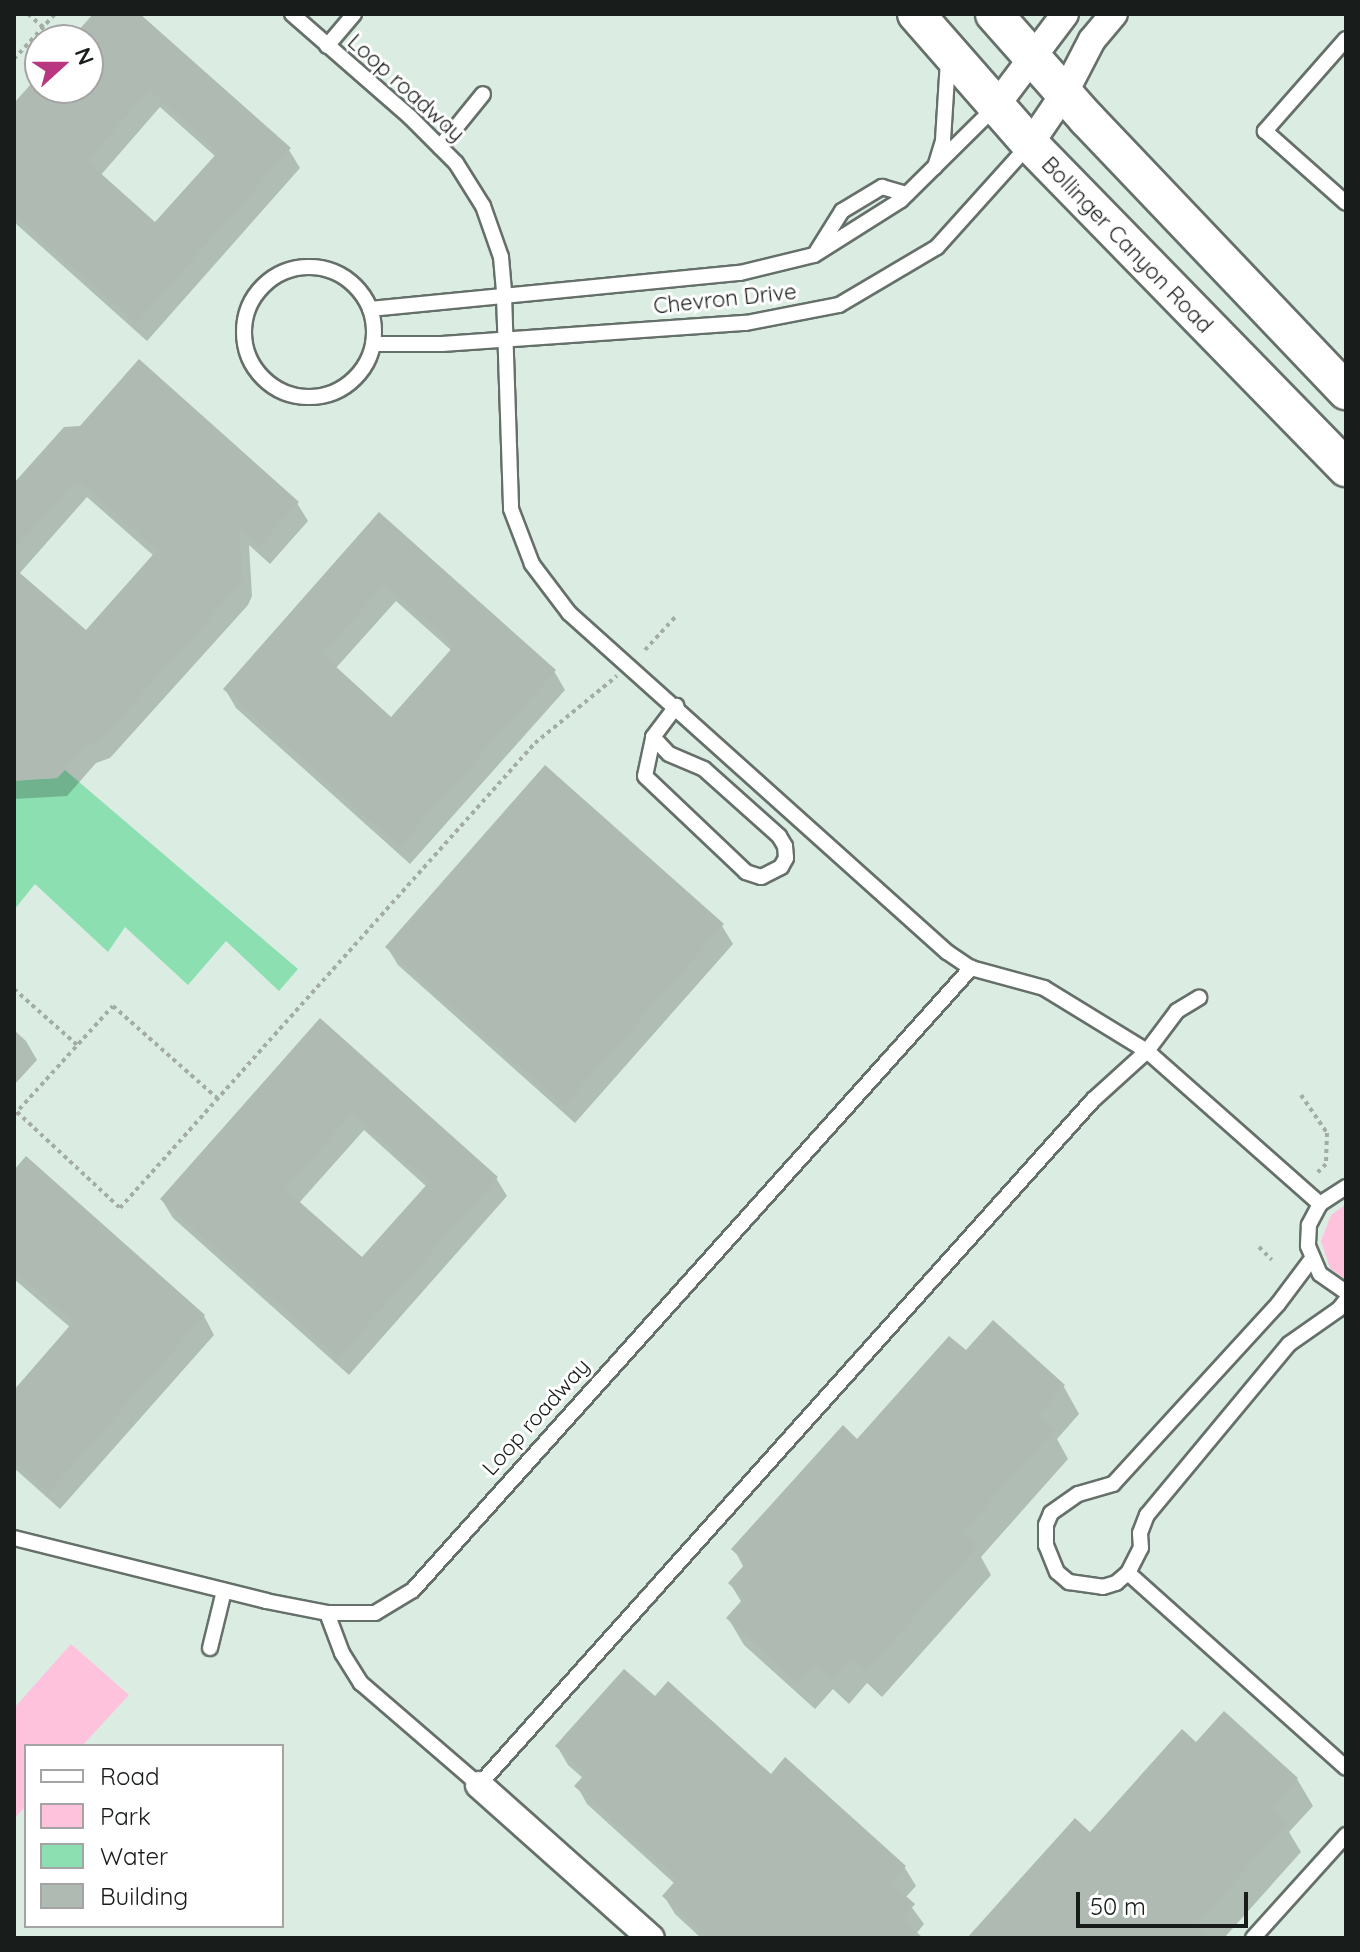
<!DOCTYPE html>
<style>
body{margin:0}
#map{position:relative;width:1360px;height:1952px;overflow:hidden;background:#edf8f1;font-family:Quicksand,sans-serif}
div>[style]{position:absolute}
.built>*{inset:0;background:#dbede2}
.green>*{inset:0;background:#ffc2dc}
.water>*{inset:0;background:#8cdfb1}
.shadow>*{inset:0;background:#0003}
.building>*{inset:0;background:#afbab3}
.path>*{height:4px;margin-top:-2px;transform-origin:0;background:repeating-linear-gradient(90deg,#a3aca7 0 4px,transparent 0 8px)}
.roads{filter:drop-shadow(2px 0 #66706a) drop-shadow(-2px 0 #66706a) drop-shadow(0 2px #66706a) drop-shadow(0 -2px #66706a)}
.service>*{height:14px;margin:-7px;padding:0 7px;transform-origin:7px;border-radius:7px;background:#fff}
.service>.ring{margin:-7px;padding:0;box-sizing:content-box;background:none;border:14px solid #fff;border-radius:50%}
.minor>*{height:26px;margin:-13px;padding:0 13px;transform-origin:13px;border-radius:13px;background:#fff}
.secondary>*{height:36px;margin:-18px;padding:0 18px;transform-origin:18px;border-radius:18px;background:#fff}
span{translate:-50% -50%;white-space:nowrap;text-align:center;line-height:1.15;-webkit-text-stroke:6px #fff;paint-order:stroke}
.street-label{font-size:22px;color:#181c1a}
.frame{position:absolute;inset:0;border:16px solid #181c1a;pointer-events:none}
.legend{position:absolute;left:24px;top:1744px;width:260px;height:184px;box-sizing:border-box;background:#fff;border:2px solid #a3a4a3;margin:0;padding:10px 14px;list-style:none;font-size:24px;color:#181c1a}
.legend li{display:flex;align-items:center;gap:16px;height:40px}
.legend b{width:40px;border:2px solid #a3a4a3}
.north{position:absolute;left:24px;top:24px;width:80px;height:80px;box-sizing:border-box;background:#fff;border:2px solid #a3a4a3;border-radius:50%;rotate:69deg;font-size:22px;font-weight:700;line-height:32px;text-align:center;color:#181c1a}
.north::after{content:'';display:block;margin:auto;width:28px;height:36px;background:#b9377f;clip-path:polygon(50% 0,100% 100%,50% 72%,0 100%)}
.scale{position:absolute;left:1076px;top:1892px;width:172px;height:36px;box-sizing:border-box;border:4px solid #181c1a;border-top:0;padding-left:10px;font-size:24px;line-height:28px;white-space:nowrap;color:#181c1a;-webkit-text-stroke:6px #fff;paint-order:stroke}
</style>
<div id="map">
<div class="built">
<div style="clip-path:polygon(evenodd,14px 14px,1346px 14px,1346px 1938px,14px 1938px,14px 14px,40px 40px,88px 40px,88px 88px,40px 88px,40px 40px,14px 14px,26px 1746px,282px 1746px,282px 1926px,26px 1926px,26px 1746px)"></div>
</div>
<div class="green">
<div style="clip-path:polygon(1346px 1204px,1346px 1280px,1330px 1268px,1321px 1241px,1331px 1215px)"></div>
<div style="clip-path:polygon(71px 1644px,129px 1695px,82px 1746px,26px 1746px,26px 1806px,14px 1819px,14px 1708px)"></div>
</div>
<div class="water">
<div style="clip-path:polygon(65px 770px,298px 969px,279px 991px,226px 941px,188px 985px,125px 927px,108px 952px,35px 884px,14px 910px,14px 781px,57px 778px)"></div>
</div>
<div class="shadow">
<div style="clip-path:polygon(evenodd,95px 14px,137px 14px,289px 150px,300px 168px,147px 341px,14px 222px,14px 106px,40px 77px,40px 88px,88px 88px,88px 40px,72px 40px,95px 14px,160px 107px,216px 157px,155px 225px,100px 176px,160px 107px)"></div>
<div style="clip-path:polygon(evenodd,65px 429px,297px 503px,308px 521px,270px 564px,249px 545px,252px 596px,248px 605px,110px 758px,96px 763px,67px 796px,14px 799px,14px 486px,65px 429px,87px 497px,154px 556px,86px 633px,19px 574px,87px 497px)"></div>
<div style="clip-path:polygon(evenodd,380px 515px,554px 671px,565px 690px,410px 864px,236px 708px,225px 689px,380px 515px,396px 601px,452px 651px,391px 719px,335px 669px,396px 601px)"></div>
<div style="clip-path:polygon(722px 926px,733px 944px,575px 1123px,398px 965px,387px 947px)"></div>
<div style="clip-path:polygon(evenodd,320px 1021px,496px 1178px,507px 1196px,349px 1375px,173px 1218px,162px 1200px,320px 1021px,364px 1130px,427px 1187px,362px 1260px,299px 1203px,364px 1130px)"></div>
<div style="clip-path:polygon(14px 1030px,26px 1041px,37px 1060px,14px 1085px)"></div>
<div style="clip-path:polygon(14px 1173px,204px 1316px,214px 1335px,60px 1509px,14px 1468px,14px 1393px,71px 1328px,14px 1279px)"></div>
<div style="clip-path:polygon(993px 1323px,1064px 1387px,1079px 1414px,1057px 1439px,1068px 1459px,981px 1557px,991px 1575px,882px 1697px,867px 1683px,849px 1704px,833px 1689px,815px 1709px,744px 1645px,728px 1618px,742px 1603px,730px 1583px,744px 1568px,734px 1549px,966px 1353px)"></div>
<div style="clip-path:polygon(655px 1699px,771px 1777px,786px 1760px,905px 1868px,916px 1886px,905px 1898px,924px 1924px,916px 1934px,918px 1938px,701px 1938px,675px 1914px,664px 1896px,675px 1884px,587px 1804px,577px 1786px,584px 1779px,568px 1765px,557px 1746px)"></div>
<div style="clip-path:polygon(1197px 1745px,1297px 1779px,1313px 1806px,1289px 1832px,1301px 1852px,1224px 1938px,970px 1938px)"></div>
</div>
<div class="building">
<div style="clip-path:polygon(evenodd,93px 14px,140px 14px,291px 148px,136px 324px,14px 215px,14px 103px,40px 74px,40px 88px,88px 88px,88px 40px,70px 40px,93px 14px,149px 90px,218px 152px,155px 222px,87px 161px,149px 90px)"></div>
<div style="clip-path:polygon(139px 359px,299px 502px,259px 546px,240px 530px,242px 577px,239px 586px,100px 740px,86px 745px,57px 778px,14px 780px,14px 568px,86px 630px,157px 550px,76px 480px,14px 550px,14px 483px,64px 427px,80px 426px)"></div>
<div style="clip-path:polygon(evenodd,379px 512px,556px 670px,399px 847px,223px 689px,379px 512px,385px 584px,454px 646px,391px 717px,322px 654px,385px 584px)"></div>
<div style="clip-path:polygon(545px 765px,724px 924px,564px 1106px,385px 947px)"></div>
<div style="clip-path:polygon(evenodd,320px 1018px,498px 1177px,338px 1358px,160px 1199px,320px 1018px,352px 1113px,429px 1182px,362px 1257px,285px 1189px,352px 1113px)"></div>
<div style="clip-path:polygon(26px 1156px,205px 1315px,49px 1492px,14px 1461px,14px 1390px,73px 1322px,14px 1270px,14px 1170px)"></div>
<div style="clip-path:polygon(993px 1320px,1065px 1385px,1038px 1416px,1054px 1430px,962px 1533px,977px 1547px,866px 1671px,851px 1657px,832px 1678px,816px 1663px,798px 1683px,726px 1618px,744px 1598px,728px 1583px,746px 1563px,731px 1549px,843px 1425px,857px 1439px,949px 1336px,966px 1350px)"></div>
<div style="clip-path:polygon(624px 1669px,655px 1696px,668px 1681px,771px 1774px,785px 1757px,906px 1866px,891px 1883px,915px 1904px,902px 1919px,923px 1938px,708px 1938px,662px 1896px,677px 1879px,574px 1786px,586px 1773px,555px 1746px)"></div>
<div style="clip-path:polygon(1224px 1711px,1298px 1778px,1270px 1809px,1287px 1823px,1195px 1926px,1208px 1938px,967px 1938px,1075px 1818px,1090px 1832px,1182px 1729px,1196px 1742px)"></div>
</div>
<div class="path">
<div style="left:28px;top:14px;width:20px;rotate:41deg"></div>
<div style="left:14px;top:59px;width:61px;rotate:-47.7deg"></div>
<div style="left:645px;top:650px;width:47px;rotate:-47.6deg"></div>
<div style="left:14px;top:989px;width:84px;rotate:41.6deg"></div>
<div style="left:1301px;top:1095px;width:46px;rotate:55.6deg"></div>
<div style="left:1327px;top:1133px;width:31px;rotate:92deg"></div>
<div style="left:1326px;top:1164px;width:14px;rotate:135deg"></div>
<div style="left:17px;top:1112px;width:141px;rotate:43deg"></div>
<div style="left:120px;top:1208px;width:623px;rotate:-48.25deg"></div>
<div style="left:535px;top:743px;width:106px;rotate:-39.3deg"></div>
<div style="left:14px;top:1115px;width:147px;rotate:-47.8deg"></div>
<div style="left:113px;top:1006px;width:140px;rotate:41.5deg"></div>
<div style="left:1259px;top:1247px;width:18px;rotate:45deg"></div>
</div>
<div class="roads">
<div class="service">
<div style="left:292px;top:14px;width:157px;rotate:41.1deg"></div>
<div style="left:410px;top:117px;width:65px;rotate:45deg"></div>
<div style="left:456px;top:163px;width:51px;rotate:57.9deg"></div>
<div style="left:483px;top:206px;width:54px;rotate:70.6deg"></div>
<div style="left:501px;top:257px;width:38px;rotate:85deg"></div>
<div style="left:504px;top:295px;width:214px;rotate:88.1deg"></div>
<div style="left:511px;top:509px;width:59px;rotate:69.1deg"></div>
<div style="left:532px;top:564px;width:61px;rotate:52.9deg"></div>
<div style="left:569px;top:613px;width:508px;rotate:41.89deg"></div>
<div style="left:947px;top:952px;width:29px;rotate:34deg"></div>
<div style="left:971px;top:968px;width:76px;rotate:15.3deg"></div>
<div style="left:1044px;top:988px;width:121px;rotate:31.5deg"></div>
<div style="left:1147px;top:1051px;width:231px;rotate:41.5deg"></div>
<div style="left:1346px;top:39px;width:123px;rotate:131.4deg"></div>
<div style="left:1265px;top:131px;width:108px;rotate:41.6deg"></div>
<div style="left:327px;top:46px;width:42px;rotate:-49.8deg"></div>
<div style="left:440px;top:147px;width:68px;rotate:-50.9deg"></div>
<div style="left:935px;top:167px;width:28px;rotate:-73deg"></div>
<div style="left:943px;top:140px;width:79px;rotate:-86.4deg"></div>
<div style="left:817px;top:251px;width:47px;rotate:-58deg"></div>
<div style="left:842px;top:211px;width:47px;rotate:-31deg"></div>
<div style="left:882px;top:187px;width:26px;rotate:16deg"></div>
<div class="ring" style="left:244px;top:267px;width:116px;height:116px"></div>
<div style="left:370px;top:309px;width:372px;rotate:-5.6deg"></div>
<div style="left:740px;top:273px;width:76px;rotate:-13.7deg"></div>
<div style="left:814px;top:255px;width:103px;rotate:-32.3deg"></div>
<div style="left:901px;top:200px;width:132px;rotate:-44.7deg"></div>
<div style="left:373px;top:344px;width:69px"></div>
<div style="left:442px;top:344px;width:305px;rotate:-4deg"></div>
<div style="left:746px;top:323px;width:95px;rotate:-11deg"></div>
<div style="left:839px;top:305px;width:114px;rotate:-30.6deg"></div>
<div style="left:937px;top:247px;width:137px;rotate:-48deg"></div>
<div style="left:653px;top:737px;width:23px;rotate:47deg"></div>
<div style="left:669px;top:754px;width:38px;rotate:23deg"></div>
<div style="left:704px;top:769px;width:101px;rotate:41.8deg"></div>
<div style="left:779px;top:836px;width:12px;rotate:59deg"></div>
<div style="left:785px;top:846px;width:12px;rotate:85deg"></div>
<div style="left:786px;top:858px;width:10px;rotate:119deg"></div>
<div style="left:781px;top:867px;width:22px;rotate:153deg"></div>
<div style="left:761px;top:877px;width:16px;rotate:-162deg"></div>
<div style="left:746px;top:872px;width:139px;rotate:-136.5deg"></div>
<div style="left:645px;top:776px;width:40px;rotate:-78deg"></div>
<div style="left:653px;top:737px;width:39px;rotate:-53deg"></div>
<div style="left:1346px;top:1187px;width:31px;rotate:147deg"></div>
<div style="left:1320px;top:1204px;width:24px;rotate:118deg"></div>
<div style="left:1309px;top:1225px;width:21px;rotate:93deg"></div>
<div style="left:1308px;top:1246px;width:30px;rotate:67deg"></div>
<div style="left:1320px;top:1274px;width:32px;rotate:35deg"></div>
<div style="left:1311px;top:1260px;width:55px;rotate:126.9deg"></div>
<div style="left:1278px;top:1304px;width:244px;rotate:132.5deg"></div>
<div style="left:1113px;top:1484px;width:36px;rotate:164deg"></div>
<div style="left:1078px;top:1494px;width:33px;rotate:145deg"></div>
<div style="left:1051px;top:1513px;width:13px;rotate:113deg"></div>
<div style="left:1046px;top:1525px;width:20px;rotate:90deg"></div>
<div style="left:1046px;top:1545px;width:29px;rotate:68deg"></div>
<div style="left:1057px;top:1572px;width:16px;rotate:40deg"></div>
<div style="left:1069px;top:1582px;width:34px;rotate:8deg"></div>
<div style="left:1103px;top:1587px;width:14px;rotate:-17deg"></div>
<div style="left:1116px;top:1583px;width:16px;rotate:-40deg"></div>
<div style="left:1128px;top:1573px;width:28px;rotate:-63deg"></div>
<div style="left:1141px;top:1548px;width:15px;rotate:-94deg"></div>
<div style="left:1140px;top:1533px;width:19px;rotate:-69deg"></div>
<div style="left:1147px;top:1515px;width:222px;rotate:-50.3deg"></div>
<div style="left:1289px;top:1344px;width:61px;rotate:-35deg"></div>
<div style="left:1339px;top:1309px;width:11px;rotate:-52deg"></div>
<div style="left:14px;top:1538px;width:260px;rotate:14deg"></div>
<div style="left:266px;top:1601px;width:62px;rotate:11.1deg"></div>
<div style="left:327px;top:1613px;width:48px"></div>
<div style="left:375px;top:1613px;width:44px;rotate:-31.2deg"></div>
<div style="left:413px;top:1590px;width:836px;rotate:-48.1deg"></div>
<div style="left:1128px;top:1573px;width:292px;rotate:41.8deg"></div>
<div style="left:327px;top:1613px;width:43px;rotate:69.4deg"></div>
<div style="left:342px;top:1653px;width:36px;rotate:58deg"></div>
<div style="left:361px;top:1683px;width:156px;rotate:40.8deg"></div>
<div style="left:479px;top:1785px;width:920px;rotate:-48.13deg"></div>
<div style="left:1093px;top:1100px;width:73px;rotate:-42.2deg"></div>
<div style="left:1147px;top:1051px;width:50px;rotate:-53.1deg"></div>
<div style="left:1177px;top:1011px;width:26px;rotate:-31deg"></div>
<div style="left:210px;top:1648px;width:59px;rotate:-76.2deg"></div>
<div style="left:1253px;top:1938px;width:139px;rotate:-47.9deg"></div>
</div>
<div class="minor">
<div style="left:995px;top:107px;width:116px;rotate:-53deg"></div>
<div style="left:1030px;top:144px;width:60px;rotate:-55.8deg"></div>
<div style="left:1064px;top:94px;width:61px;rotate:-62.6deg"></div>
<div style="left:1092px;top:40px;width:34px;rotate:-50deg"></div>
<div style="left:479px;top:1785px;width:230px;rotate:41.7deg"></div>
</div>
<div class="secondary">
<div style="left:916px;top:14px;width:173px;rotate:48.8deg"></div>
<div style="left:1030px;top:144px;width:453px;rotate:45.7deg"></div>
<div style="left:994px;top:14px;width:140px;rotate:48.5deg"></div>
<div style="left:1087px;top:119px;width:376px;rotate:46.4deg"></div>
</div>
</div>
<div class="street-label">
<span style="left:406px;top:88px;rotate:42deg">Loop roadway</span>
<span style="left:1127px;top:245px;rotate:46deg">Bollinger Canyon Road</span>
<span style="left:725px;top:299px;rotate:-6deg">Chevron Drive</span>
<span style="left:536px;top:1417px;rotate:-48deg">Loop roadway</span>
</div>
<div class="frame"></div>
<ul class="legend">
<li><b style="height:10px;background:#fff"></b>Road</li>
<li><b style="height:22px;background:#ffc2dc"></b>Park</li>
<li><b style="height:22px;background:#8cdfb1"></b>Water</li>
<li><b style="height:22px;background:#afbab3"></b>Building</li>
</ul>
<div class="north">N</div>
<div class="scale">50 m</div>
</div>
